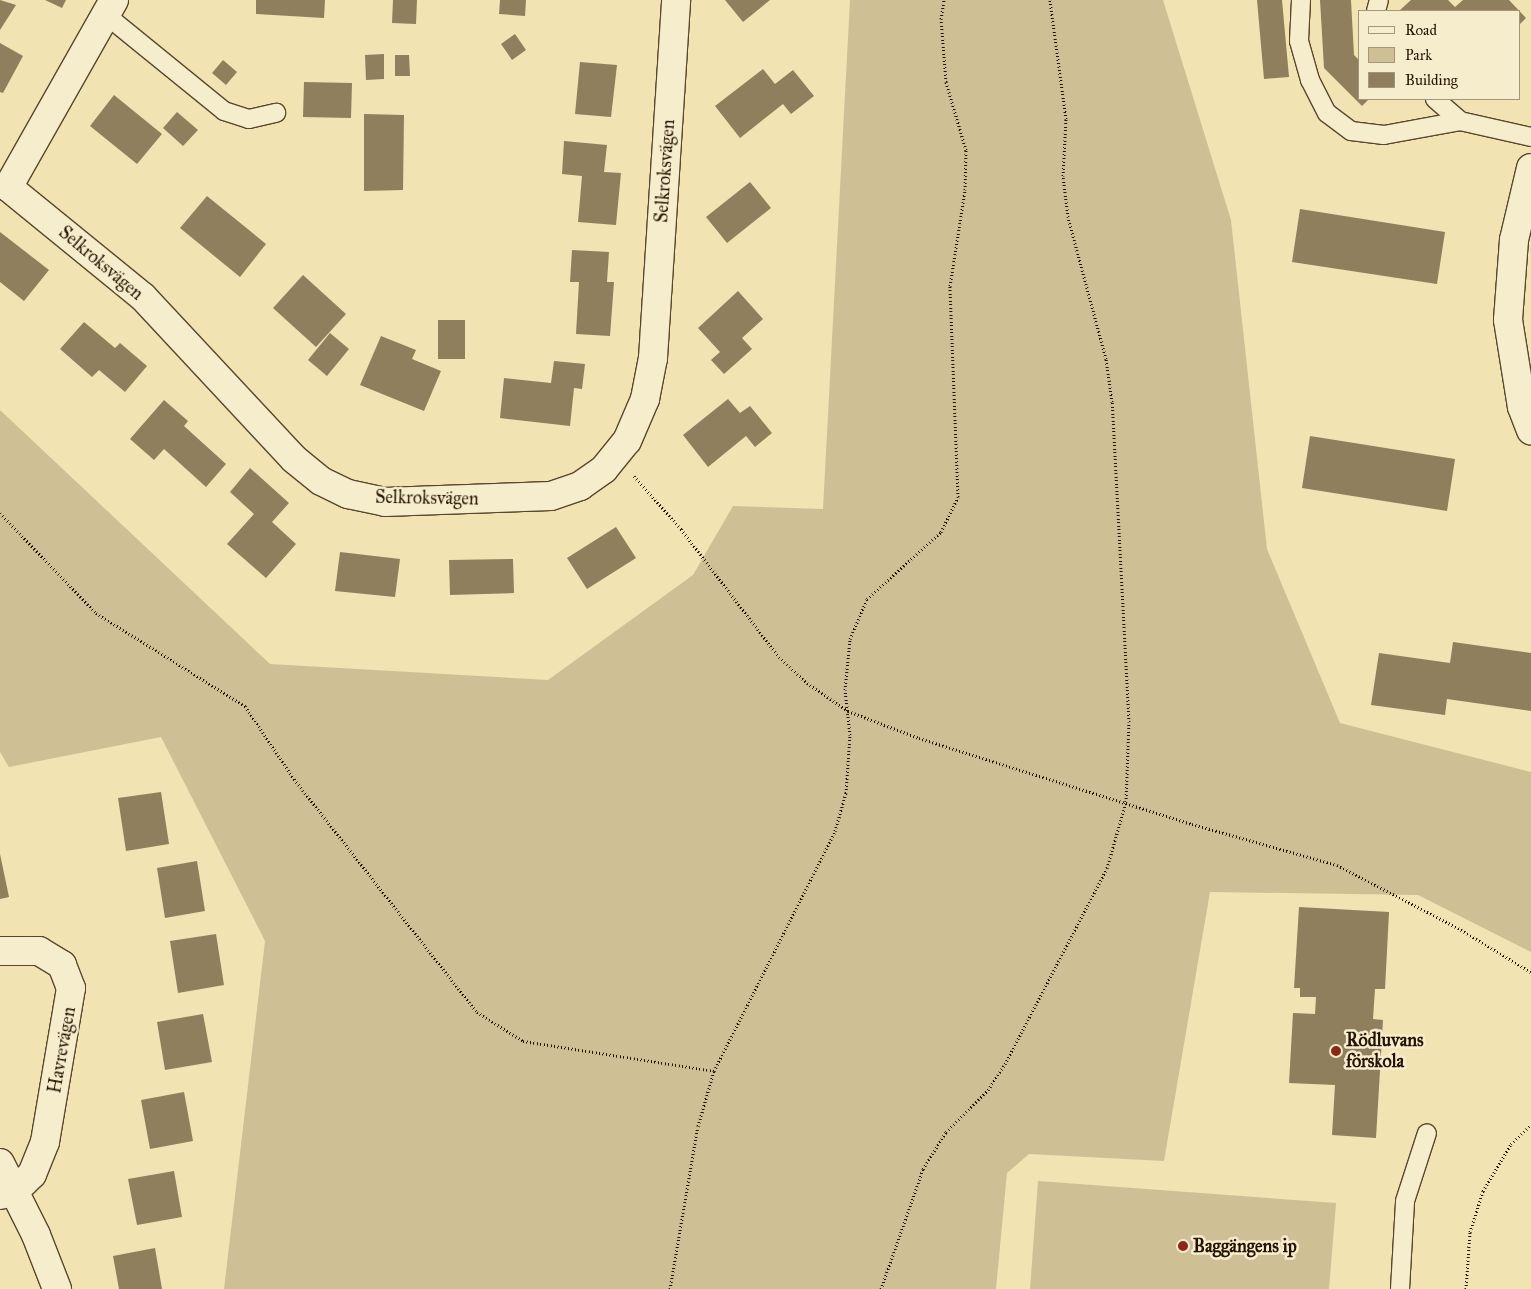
<!DOCTYPE html>
<meta charset="utf-8">
<style>
body{margin:0}
#map{position:relative;width:1531px;height:1289px;overflow:hidden;background:#f1e3b2;font-family:"IM FELL Great Primer",serif}
div>[style]{position:absolute}
.green>*{inset:0;background:#cec094}
.building>*{inset:0;background:#8f7f5d}
.path>*{height:3px;margin-top:-1.5px;transform-origin:0;background:repeating-linear-gradient(90deg,#241300 0 1px,transparent 0 3.5px)}
.roads{filter:drop-shadow(1px 0 #57472c) drop-shadow(-1px 0 #57472c) drop-shadow(0 1px #57472c) drop-shadow(0 -1px #57472c)}
.lane>*{height:18px;margin:-9px;padding:0 9px;transform-origin:9px;border-radius:9px;background:#f6edcd}
.street>*{height:28px;margin:-14px;padding:0 14px;transform-origin:14px;border-radius:14px;background:#f6edcd}
.dots>*{width:14px;height:14px;translate:-50% -50%;box-sizing:border-box;border:2px solid #f6edcd;border-radius:50%}
span{translate:-50% -50%;white-space:nowrap;text-align:center;line-height:1.15;-webkit-text-stroke:5px #f6edcd;paint-order:stroke}
.street-label{font-size:18px;color:#241300}
.poi-label{font-size:18px;color:#241300;font-weight:700}
.left{translate:0 -50%;text-align:left}
.legend{position:absolute;left:1358px;top:10px;width:162px;height:90px;box-sizing:border-box;background:#f6edcd;border:1px solid #a2967b;margin:0;padding:6px 9px;list-style:none;font-size:15px;color:#241300}
.legend li{display:flex;align-items:center;gap:10px;height:25px}
.legend b{width:25px;border:1px solid #a2967b}
</style>
<div id="map">
<div class="green">
<div style="clip-path:polygon(850px 0,1163px 0,1231px 220px,1267px 549px,1340px 723px,1531px 772px,1531px 952px,1418px 895px,1210px 892px,1164px 1161px,1029px 1154px,1007px 1173px,996px 1289px,224px 1289px,265px 941px,161px 737px,9px 767px,0 752px,0 410px,270px 664px,548px 680px,693px 575px,733px 506px,823px 509px)"></div>
<div style="clip-path:polygon(1038px 1181px,1336px 1203px,1329px 1289px,1030px 1289px)"></div>
</div>
<div class="building">
<div style="clip-path:polygon(0 0,16px 5px,0 30px)"></div>
<div style="clip-path:polygon(45px 0,66px 0,62px 8px)"></div>
<div style="clip-path:polygon(256px 0,325px 0,324px 18px,256px 14px)"></div>
<div style="clip-path:polygon(393px 0,417px 0,416px 24px,392px 23px)"></div>
<div style="clip-path:polygon(500px 0,526px 0,525px 16px,499px 14px)"></div>
<div style="clip-path:polygon(725px 0,770px 0,743px 22px)"></div>
<div style="clip-path:polygon(1257px 0,1282px 0,1289px 77px,1264px 79px)"></div>
<div style="clip-path:polygon(1320px 0,1351px 0,1354px 55px,1360px 61px,1360px 99px,1369px 99px,1362px 106px,1324px 68px)"></div>
<div style="clip-path:polygon(1411px 0,1448px 0,1455px 7px,1463px 0,1509px 0,1526px 18px,1520px 24px,1520px 11px,1399px 11px)"></div>
<div style="clip-path:polygon(515px 34px,526px 50px,512px 60px,501px 44px)"></div>
<div style="clip-path:polygon(0 43px,23px 56px,3px 93px,0 92px)"></div>
<div style="clip-path:polygon(384px 54px,384px 79px,366px 80px,365px 55px)"></div>
<div style="clip-path:polygon(395px 55px,409px 55px,410px 76px,395px 76px)"></div>
<div style="clip-path:polygon(223px 60px,237px 72px,226px 85px,212px 73px)"></div>
<div style="clip-path:polygon(580px 62px,617px 65px,611px 117px,575px 114px)"></div>
<div style="clip-path:polygon(763px 69px,775px 84px,793px 70px,814px 96px,791px 114px,783px 104px,740px 138px,715px 106px)"></div>
<div style="clip-path:polygon(304px 82px,352px 83px,351px 118px,303px 117px)"></div>
<div style="clip-path:polygon(114px 95px,162px 134px,137px 164px,90px 126px)"></div>
<div style="clip-path:polygon(177px 112px,198px 130px,183px 146px,163px 128px)"></div>
<div style="clip-path:polygon(364px 114px,404px 115px,403px 190px,364px 191px)"></div>
<div style="clip-path:polygon(564px 141px,607px 145px,604px 172px,621px 173px,616px 225px,578px 222px,582px 176px,562px 174px)"></div>
<div style="clip-path:polygon(750px 182px,771px 208px,727px 243px,706px 217px)"></div>
<div style="clip-path:polygon(207px 196px,266px 244px,240px 277px,180px 228px)"></div>
<div style="clip-path:polygon(1300px 209px,1445px 232px,1437px 284px,1292px 262px)"></div>
<div style="clip-path:polygon(0 232px,49px 270px,24px 301px,0 282px)"></div>
<div style="clip-path:polygon(572px 250px,609px 252px,607px 282px,614px 282px,610px 336px,576px 334px,579px 282px,570px 282px)"></div>
<div style="clip-path:polygon(303px 275px,346px 314px,316px 347px,273px 308px)"></div>
<div style="clip-path:polygon(738px 291px,763px 319px,742px 338px,752px 349px,724px 374px,711px 360px,720px 352px,698px 328px)"></div>
<div style="clip-path:polygon(438px 320px,465px 320px,465px 359px,438px 359px)"></div>
<div style="clip-path:polygon(84px 322px,115px 348px,120px 343px,147px 366px,125px 392px,99px 370px,92px 377px,60px 349px)"></div>
<div style="clip-path:polygon(330px 333px,349px 349px,327px 376px,308px 360px)"></div>
<div style="clip-path:polygon(381px 336px,416px 350px,412px 359px,441px 371px,424px 411px,360px 385px)"></div>
<div style="clip-path:polygon(554px 361px,585px 364px,582px 389px,574px 388px,570px 426px,500px 418px,504px 378px,551px 383px)"></div>
<div style="clip-path:polygon(728px 399px,740px 413px,750px 406px,772px 433px,755px 447px,746px 436px,708px 467px,683px 435px)"></div>
<div style="clip-path:polygon(164px 400px,188px 421px,184px 426px,226px 464px,206px 487px,164px 449px,154px 460px,130px 439px)"></div>
<div style="clip-path:polygon(1310px 436px,1455px 459px,1447px 511px,1302px 488px)"></div>
<div style="clip-path:polygon(250px 468px,289px 503px,272px 522px,296px 544px,266px 578px,227px 544px,254px 514px,230px 492px)"></div>
<div style="clip-path:polygon(616px 527px,636px 558px,587px 589px,567px 558px)"></div>
<div style="clip-path:polygon(340px 552px,400px 559px,395px 597px,335px 591px)"></div>
<div style="clip-path:polygon(513px 559px,514px 593px,450px 595px,449px 560px)"></div>
<div style="clip-path:polygon(1453px 642px,1531px 653px,1531px 711px,1447px 699px,1445px 715px,1371px 705px,1379px 653px,1450px 663px)"></div>
<div style="clip-path:polygon(161px 792px,169px 844px,126px 851px,118px 798px)"></div>
<div style="clip-path:polygon(0 854px,9px 897px,0 899px)"></div>
<div style="clip-path:polygon(197px 861px,205px 911px,165px 918px,157px 868px)"></div>
<div style="clip-path:polygon(1299px 907px,1389px 912px,1385px 989px,1375px 989px,1373px 1019px,1383px 1020px,1376px 1138px,1332px 1135px,1335px 1085px,1289px 1083px,1293px 1013px,1315px 1014px,1316px 997px,1300px 997px,1300px 988px,1294px 988px)"></div>
<div style="clip-path:polygon(216px 934px,224px 985px,178px 993px,170px 941px)"></div>
<div style="clip-path:polygon(203px 1014px,212px 1062px,165px 1070px,157px 1022px)"></div>
<div style="clip-path:polygon(184px 1092px,193px 1141px,150px 1149px,141px 1100px)"></div>
<div style="clip-path:polygon(174px 1171px,182px 1217px,137px 1225px,128px 1179px)"></div>
<div style="clip-path:polygon(155px 1248px,162px 1289px,119px 1289px,113px 1256px)"></div>
</div>
<div class="path">
<div style="left:634px;top:476px;width:71px;rotate:48.4deg"></div>
<div style="left:681px;top:529px;width:161px;rotate:52.6deg"></div>
<div style="left:779px;top:657px;width:38px;rotate:43deg"></div>
<div style="left:807px;top:683px;width:50px;rotate:34.3deg"></div>
<div style="left:848px;top:711px;width:76px;rotate:20.8deg"></div>
<div style="left:919px;top:738px;width:286px;rotate:17.5deg"></div>
<div style="left:1192px;top:824px;width:151px;rotate:15.8deg"></div>
<div style="left:1337px;top:865px;width:136px;rotate:27.5deg"></div>
<div style="left:1458px;top:928px;width:85px;rotate:31.1deg"></div>
<div style="left:0;top:513px;width:139px;rotate:46.2deg"></div>
<div style="left:96px;top:613px;width:176px;rotate:32deg"></div>
<div style="left:245px;top:706px;width:88px;rotate:56.1deg"></div>
<div style="left:294px;top:779px;width:296px;rotate:51.9deg"></div>
<div style="left:477px;top:1012px;width:54px;rotate:32.2deg"></div>
<div style="left:523px;top:1041px;width:193px;rotate:8.9deg"></div>
<div style="left:670px;top:1289px;width:165px;rotate:-80.3deg"></div>
<div style="left:698px;top:1126px;width:57px;rotate:-73.8deg"></div>
<div style="left:714px;top:1071px;width:269px;rotate:-63.2deg"></div>
<div style="left:835px;top:831px;width:40px;rotate:-74deg"></div>
<div style="left:846px;top:793px;width:58px;rotate:-86.1deg"></div>
<div style="left:850px;top:735px;width:45px;rotate:-96.3deg"></div>
<div style="left:845px;top:690px;width:51px;rotate:-84.4deg"></div>
<div style="left:850px;top:639px;width:43px;rotate:-67deg"></div>
<div style="left:867px;top:599px;width:100px;rotate:-42.2deg"></div>
<div style="left:941px;top:532px;width:39px;rotate:-64deg"></div>
<div style="left:958px;top:497px;width:211px;rotate:-92.2deg"></div>
<div style="left:950px;top:286px;width:97px;rotate:-81.1deg"></div>
<div style="left:965px;top:190px;width:40px;rotate:-88.6deg"></div>
<div style="left:966px;top:150px;width:71px;rotate:-106.4deg"></div>
<div style="left:946px;top:82px;width:63px;rotate:-94.5deg"></div>
<div style="left:941px;top:19px;width:19px;rotate:-81deg"></div>
<div style="left:881px;top:1289px;width:127px;rotate:-70.7deg"></div>
<div style="left:923px;top:1169px;width:44px;rotate:-58.1deg"></div>
<div style="left:946px;top:1132px;width:59px;rotate:-45deg"></div>
<div style="left:988px;top:1090px;width:31px;rotate:-57deg"></div>
<div style="left:1005px;top:1064px;width:221px;rotate:-62.5deg"></div>
<div style="left:1107px;top:868px;width:69px;rotate:-73.9deg"></div>
<div style="left:1126px;top:802px;width:80px;rotate:-87.9deg"></div>
<div style="left:1129px;top:722px;width:320px;rotate:-93deg"></div>
<div style="left:1112px;top:402px;width:43px;rotate:-97.9deg"></div>
<div style="left:1106px;top:359px;width:147px;rotate:-105deg"></div>
<div style="left:1068px;top:217px;width:41px;rotate:-97deg"></div>
<div style="left:1063px;top:176px;width:57px;rotate:-87deg"></div>
<div style="left:1066px;top:119px;width:120px;rotate:-97.7deg"></div>
<div style="left:1466px;top:1289px;width:57px;rotate:-86deg"></div>
<div style="left:1470px;top:1232px;width:43px;rotate:-72.4deg"></div>
<div style="left:1483px;top:1191px;width:55px;rotate:-59.2deg"></div>
<div style="left:1511px;top:1144px;width:28px;rotate:-44deg"></div>
</div>
<div class="roads">
<div class="lane">
<div style="left:1301px;top:0;width:41px;rotate:92.8deg"></div>
<div style="left:1299px;top:41px;width:41px;rotate:74.2deg"></div>
<div style="left:1310px;top:80px;width:37px;rotate:63deg"></div>
<div style="left:1327px;top:113px;width:30px;rotate:37deg"></div>
<div style="left:1351px;top:131px;width:33px;rotate:7deg"></div>
<div style="left:1384px;top:135px;width:77px;rotate:-10.4deg"></div>
<div style="left:1460px;top:121px;width:73px;rotate:12.7deg"></div>
<div style="left:1376px;top:11px;width:11px;rotate:-75deg"></div>
<div style="left:106px;top:15px;width:152px;rotate:39.1deg"></div>
<div style="left:224px;top:111px;width:26px;rotate:18deg"></div>
<div style="left:249px;top:119px;width:28px;rotate:-13deg"></div>
<div style="left:1435px;top:99px;width:33px;rotate:41deg"></div>
<div style="left:1400px;top:1289px;width:88px;rotate:-86.7deg"></div>
<div style="left:1405px;top:1201px;width:71px;rotate:-72.1deg"></div>
</div>
<div class="street">
<div style="left:114px;top:0;width:215px;rotate:119.5deg"></div>
<div style="left:8px;top:187px;width:174px;rotate:39.2deg"></div>
<div style="left:143px;top:297px;width:221px;rotate:47deg"></div>
<div style="left:294px;top:459px;width:35px;rotate:39deg"></div>
<div style="left:321px;top:481px;width:30px;rotate:26deg"></div>
<div style="left:348px;top:494px;width:38px;rotate:12deg"></div>
<div style="left:385px;top:502px;width:166px;rotate:-2.1deg"></div>
<div style="left:551px;top:496px;width:31px;rotate:-19deg"></div>
<div style="left:580px;top:486px;width:29px;rotate:-35deg"></div>
<div style="left:604px;top:469px;width:36px;rotate:-51deg"></div>
<div style="left:627px;top:441px;width:46px;rotate:-66.8deg"></div>
<div style="left:645px;top:399px;width:42px;rotate:-79deg"></div>
<div style="left:653px;top:358px;width:359px;rotate:-86.3deg"></div>
<div style="left:1531px;top:168px;width:74px;rotate:103.3deg"></div>
<div style="left:1514px;top:240px;width:80px;rotate:94.3deg"></div>
<div style="left:1508px;top:320px;width:88px;rotate:80.9deg"></div>
<div style="left:1522px;top:407px;width:25px;rotate:69deg"></div>
<div style="left:0;top:951px;width:39px"></div>
<div style="left:39px;top:951px;width:27px;rotate:31deg"></div>
<div style="left:62px;top:965px;width:25px;rotate:69deg"></div>
<div style="left:71px;top:988px;width:156px;rotate:99.6deg"></div>
<div style="left:45px;top:1142px;width:35px;rotate:112deg"></div>
<div style="left:32px;top:1174px;width:25px;rotate:135deg"></div>
<div style="left:14px;top:1192px;width:14px;rotate:168deg"></div>
<div style="left:0;top:1163px;width:80px;rotate:63.4deg"></div>
<div style="left:36px;top:1235px;width:58px;rotate:68.7deg"></div>
</div>
</div>
<div class="dots">
<div style="left:1336px;top:1051px;background:#8f2418"></div>
<div style="left:1183px;top:1246px;background:#8f2418"></div>
</div>
<div class="street-label">
<span style="left:665px;top:171px;rotate:-86deg">Selkroksvägen</span>
<span style="left:101px;top:263px;rotate:40deg">Selkroksvägen</span>
<span style="left:427px;top:498px;rotate:1deg">Selkroksvägen</span>
<span style="left:62px;top:1050px;rotate:-80deg">Havrevägen</span>
</div>
<div class="poi-label">
<span class="left" style="left:1346px;top:1051px">Rödluvans<br>förskola</span>
<span class="left" style="left:1193px;top:1246px">Baggängens ip</span>
</div>
<ul class="legend">
<li><b style="height:6px;background:#f6edcd"></b>Road</li>
<li><b style="height:14px;background:#cec094"></b>Park</li>
<li><b style="height:14px;background:#8f7f5d"></b>Building</li>
</ul>
</div>
